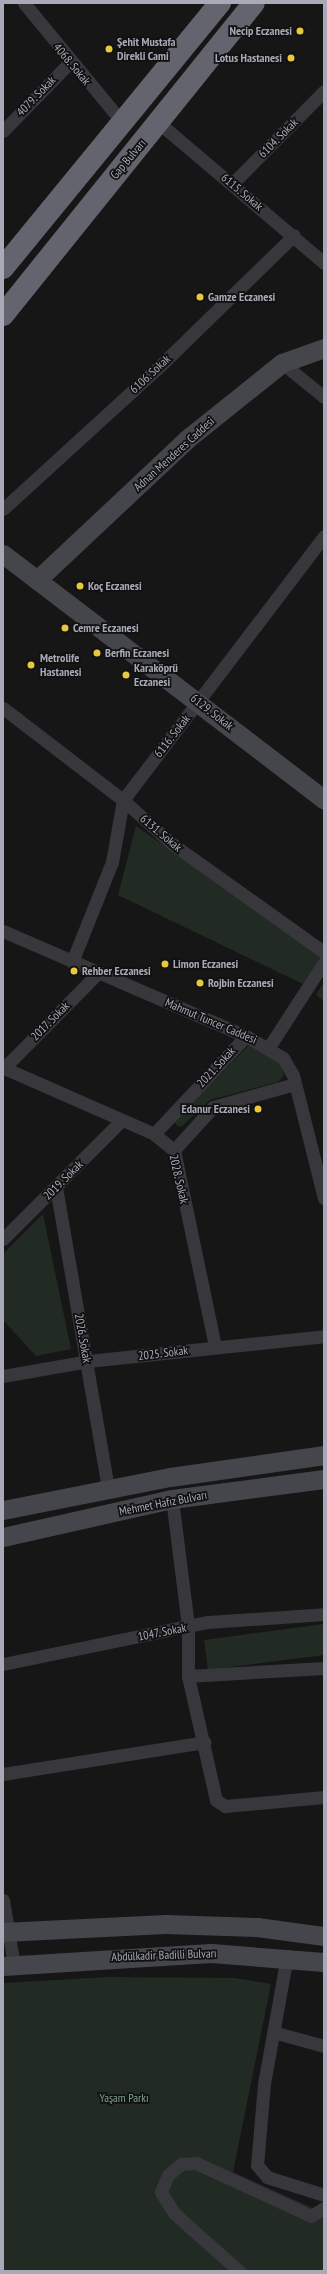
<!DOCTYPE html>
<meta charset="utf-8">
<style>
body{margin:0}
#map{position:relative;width:327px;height:2274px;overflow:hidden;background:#161617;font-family:"PT Sans Narrow",sans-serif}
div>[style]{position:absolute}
.green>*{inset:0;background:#222a24}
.street>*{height:13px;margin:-6.5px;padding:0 6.5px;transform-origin:6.5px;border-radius:6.5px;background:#37373c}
.secondary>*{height:19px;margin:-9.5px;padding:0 9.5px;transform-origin:9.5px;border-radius:9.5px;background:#45464c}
.highway>*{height:22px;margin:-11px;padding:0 11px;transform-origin:11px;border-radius:11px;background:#63646d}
.dots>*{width:11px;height:11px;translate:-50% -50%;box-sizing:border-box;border:2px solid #111112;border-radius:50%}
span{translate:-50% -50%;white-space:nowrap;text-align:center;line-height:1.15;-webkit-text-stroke:3.5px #111112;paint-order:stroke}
.poi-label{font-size:12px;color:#a8abb7;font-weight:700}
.right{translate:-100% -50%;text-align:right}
.left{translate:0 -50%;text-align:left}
.street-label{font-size:12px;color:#a8abb7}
.park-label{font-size:12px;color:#80a187}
.frame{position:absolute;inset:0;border:4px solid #a8abb7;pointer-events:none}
</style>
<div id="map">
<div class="green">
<div style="clip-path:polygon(136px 826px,321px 956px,303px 984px,118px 895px)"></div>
<div style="clip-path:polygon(324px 982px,324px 1001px,316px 995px)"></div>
<div style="clip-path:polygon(250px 1044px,279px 1062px,284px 1075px,278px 1082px,210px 1100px,181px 1127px,176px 1125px,175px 1121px)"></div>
<div style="clip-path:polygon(43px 1214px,71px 1349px,36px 1356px,3px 1320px,3px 1254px)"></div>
<div style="clip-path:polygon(324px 1624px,324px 1655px,208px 1670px,204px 1640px)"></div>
<div style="clip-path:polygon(108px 1977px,234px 1978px,271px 1984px,233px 2172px,324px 2213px,324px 2271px,3px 2271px,3px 1983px)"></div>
</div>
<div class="street">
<div style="left:24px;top:3px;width:156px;rotate:50.5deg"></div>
<div style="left:159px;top:123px;width:216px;rotate:40.3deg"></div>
<div style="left:3px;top:131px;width:96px;rotate:-45.8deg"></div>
<div style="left:232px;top:184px;width:131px;rotate:-45.3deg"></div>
<div style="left:282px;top:363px;width:54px;rotate:39deg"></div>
<div style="left:3px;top:509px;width:219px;rotate:-42.4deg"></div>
<div style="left:165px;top:361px;width:180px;rotate:-44.3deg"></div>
<div style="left:3px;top:708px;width:151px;rotate:37.5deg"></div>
<div style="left:123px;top:800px;width:64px;rotate:41.9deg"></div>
<div style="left:171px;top:843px;width:188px;rotate:35.5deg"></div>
<div style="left:3px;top:931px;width:265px;rotate:23.4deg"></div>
<div style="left:246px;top:1036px;width:43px;rotate:30.7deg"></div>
<div style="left:283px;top:1058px;width:20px;rotate:60deg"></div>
<div style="left:293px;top:1075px;width:127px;rotate:75.9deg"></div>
<div style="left:72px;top:962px;width:108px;rotate:-68.2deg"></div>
<div style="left:112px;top:862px;width:63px;rotate:-79.9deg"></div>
<div style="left:123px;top:800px;width:332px;rotate:-52.7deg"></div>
<div style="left:269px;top:1047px;width:101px;rotate:-57.1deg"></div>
<div style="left:4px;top:1068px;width:164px;rotate:23.7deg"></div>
<div style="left:154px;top:1134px;width:26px;rotate:39deg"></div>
<div style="left:174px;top:1150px;width:200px;rotate:78.2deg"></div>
<div style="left:3px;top:1069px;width:135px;rotate:-45.3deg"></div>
<div style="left:154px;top:1134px;width:134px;rotate:-46.8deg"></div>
<div style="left:174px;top:1150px;width:58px;rotate:-47.8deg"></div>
<div style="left:213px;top:1107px;width:85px;rotate:-15.7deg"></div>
<div style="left:56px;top:1187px;width:306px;rotate:80.2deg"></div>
<div style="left:3px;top:1239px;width:168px;rotate:-45deg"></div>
<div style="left:3px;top:1376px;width:86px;rotate:-10deg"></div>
<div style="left:88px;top:1361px;width:237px;rotate:-6deg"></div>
<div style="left:172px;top:1499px;width:128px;rotate:82.8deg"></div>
<div style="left:188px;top:1626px;width:50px;rotate:90deg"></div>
<div style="left:188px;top:1676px;width:136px;rotate:-3.4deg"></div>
<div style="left:3px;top:1664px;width:209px;rotate:-11.6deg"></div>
<div style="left:208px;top:1622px;width:116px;rotate:-3.9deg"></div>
<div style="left:188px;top:1676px;width:127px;rotate:77.3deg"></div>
<div style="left:216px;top:1800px;width:11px;rotate:34deg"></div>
<div style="left:225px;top:1806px;width:99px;rotate:-5.2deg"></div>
<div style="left:3px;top:1774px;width:204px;rotate:-9deg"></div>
<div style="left:3px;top:1900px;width:66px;rotate:80.4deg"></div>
<div style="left:287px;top:1956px;width:130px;rotate:100.2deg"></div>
<div style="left:264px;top:2084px;width:81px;rotate:94.9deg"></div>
<div style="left:257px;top:2165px;width:16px;rotate:50deg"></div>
<div style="left:267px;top:2177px;width:60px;rotate:17.5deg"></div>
<div style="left:273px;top:2032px;width:53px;rotate:15.4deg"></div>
<div style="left:239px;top:2271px;width:87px;rotate:-138.3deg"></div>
<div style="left:174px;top:2213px;width:25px;rotate:-122deg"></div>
<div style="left:161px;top:2192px;width:18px;rotate:-68deg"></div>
<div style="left:168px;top:2175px;width:17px;rotate:-40deg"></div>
<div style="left:181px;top:2164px;width:15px;rotate:-4deg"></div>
<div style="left:196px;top:2163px;width:127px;rotate:24.7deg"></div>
<div style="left:311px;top:2216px;width:15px;rotate:-32deg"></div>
</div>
<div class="secondary">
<div style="left:3px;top:554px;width:404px;rotate:37.4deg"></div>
<div style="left:37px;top:580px;width:206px;rotate:-43.2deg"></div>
<div style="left:187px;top:439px;width:122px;rotate:-38.7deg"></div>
<div style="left:282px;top:363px;width:45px;rotate:-19.7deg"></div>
<div style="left:3px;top:1510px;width:170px;rotate:-11.2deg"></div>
<div style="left:170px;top:1477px;width:156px;rotate:-8.1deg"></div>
<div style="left:3px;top:1537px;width:173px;rotate:-12.7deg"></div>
<div style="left:172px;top:1499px;width:153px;rotate:-7.5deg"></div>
<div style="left:3px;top:1932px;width:162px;rotate:-2.8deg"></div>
<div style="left:165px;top:1924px;width:92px;rotate:1.9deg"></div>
<div style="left:257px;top:1927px;width:68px;rotate:7.7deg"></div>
<div style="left:3px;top:1966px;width:208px;rotate:-3.6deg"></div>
<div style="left:211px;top:1953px;width:113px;rotate:4.6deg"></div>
</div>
<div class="highway">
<div style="left:3px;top:268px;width:343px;rotate:-50.7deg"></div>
<div style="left:3px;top:315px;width:400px;rotate:-51.2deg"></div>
</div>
<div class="dots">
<div style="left:300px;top:31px;background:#e9c93c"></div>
<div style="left:109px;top:49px;background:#e9c93c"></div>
<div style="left:291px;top:58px;background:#e9c93c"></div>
<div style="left:200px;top:297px;background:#e9c93c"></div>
<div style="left:80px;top:586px;background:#e9c93c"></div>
<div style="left:65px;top:628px;background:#e9c93c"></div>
<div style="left:97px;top:653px;background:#e9c93c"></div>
<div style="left:31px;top:665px;background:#e9c93c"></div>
<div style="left:126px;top:675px;background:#e9c93c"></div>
<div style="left:165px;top:964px;background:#e9c93c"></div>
<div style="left:74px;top:971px;background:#e9c93c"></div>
<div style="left:200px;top:983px;background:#e9c93c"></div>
<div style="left:258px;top:1109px;background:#e9c93c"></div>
</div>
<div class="poi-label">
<span class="right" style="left:292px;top:31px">Necip Eczanesi</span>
<span class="left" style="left:117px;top:49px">Şehit Mustafa<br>Direkli Cami</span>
<span class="right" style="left:282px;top:58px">Lotus Hastanesi</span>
<span class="left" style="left:208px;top:297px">Gamze Eczanesi</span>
<span class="left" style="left:88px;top:586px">Koç Eczanesi</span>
<span class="left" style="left:73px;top:628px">Cemre Eczanesi</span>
<span class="left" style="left:105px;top:653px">Berfin Eczanesi</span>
<span class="left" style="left:40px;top:665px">Metrolife<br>Hastanesi</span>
<span class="left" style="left:134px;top:675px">Karaköprü<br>Eczanesi</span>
<span class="left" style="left:173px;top:964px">Limon Eczanesi</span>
<span class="left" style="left:82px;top:971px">Rehber Eczanesi</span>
<span class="left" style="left:208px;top:983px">Rojbin Eczanesi</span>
<span class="right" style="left:250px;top:1109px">Edanur Eczanesi</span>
</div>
<div class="street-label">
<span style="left:72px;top:64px;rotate:50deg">4068. Sokak</span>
<span style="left:36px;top:96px;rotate:-46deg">4079. Sokak</span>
<span style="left:278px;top:138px;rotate:-45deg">6104. Sokak</span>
<span style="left:128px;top:159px;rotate:-50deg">Gap Bulvarı</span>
<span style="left:242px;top:192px;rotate:40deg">6115. Sokak</span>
<span style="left:150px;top:374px;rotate:-43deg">6106. Sokak</span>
<span style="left:174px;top:454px;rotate:-42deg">Adnan Menderes Caddesi</span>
<span style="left:212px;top:712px;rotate:38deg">6129. Sokak</span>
<span style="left:172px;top:736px;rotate:-52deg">6116. Sokak</span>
<span style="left:161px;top:833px;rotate:40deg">6131. Sokak</span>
<span style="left:50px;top:1021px;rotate:-45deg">2017. Sokak</span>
<span style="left:211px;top:1021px;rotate:23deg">Mahmut Tuncer Caddesi</span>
<span style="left:216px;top:1067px;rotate:-47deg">2021. Sokak</span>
<span style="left:179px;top:1179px;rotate:77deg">2028. Sokak</span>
<span style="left:63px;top:1180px;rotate:-45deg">2019. Sokak</span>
<span style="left:83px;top:1338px;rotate:80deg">2026. Sokak</span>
<span style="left:163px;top:1353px;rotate:-7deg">2025. Sokak</span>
<span style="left:163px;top:1503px;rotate:-11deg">Mehmet Hafız Bulvarı</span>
<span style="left:162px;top:1632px;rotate:-11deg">1047. Sokak</span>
<span style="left:164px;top:1955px;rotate:-2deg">Abdülkadir Badilli Bulvarı</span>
</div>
<div class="park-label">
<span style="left:124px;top:2098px">Yaşam Parkı</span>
</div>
<div class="frame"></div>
</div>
